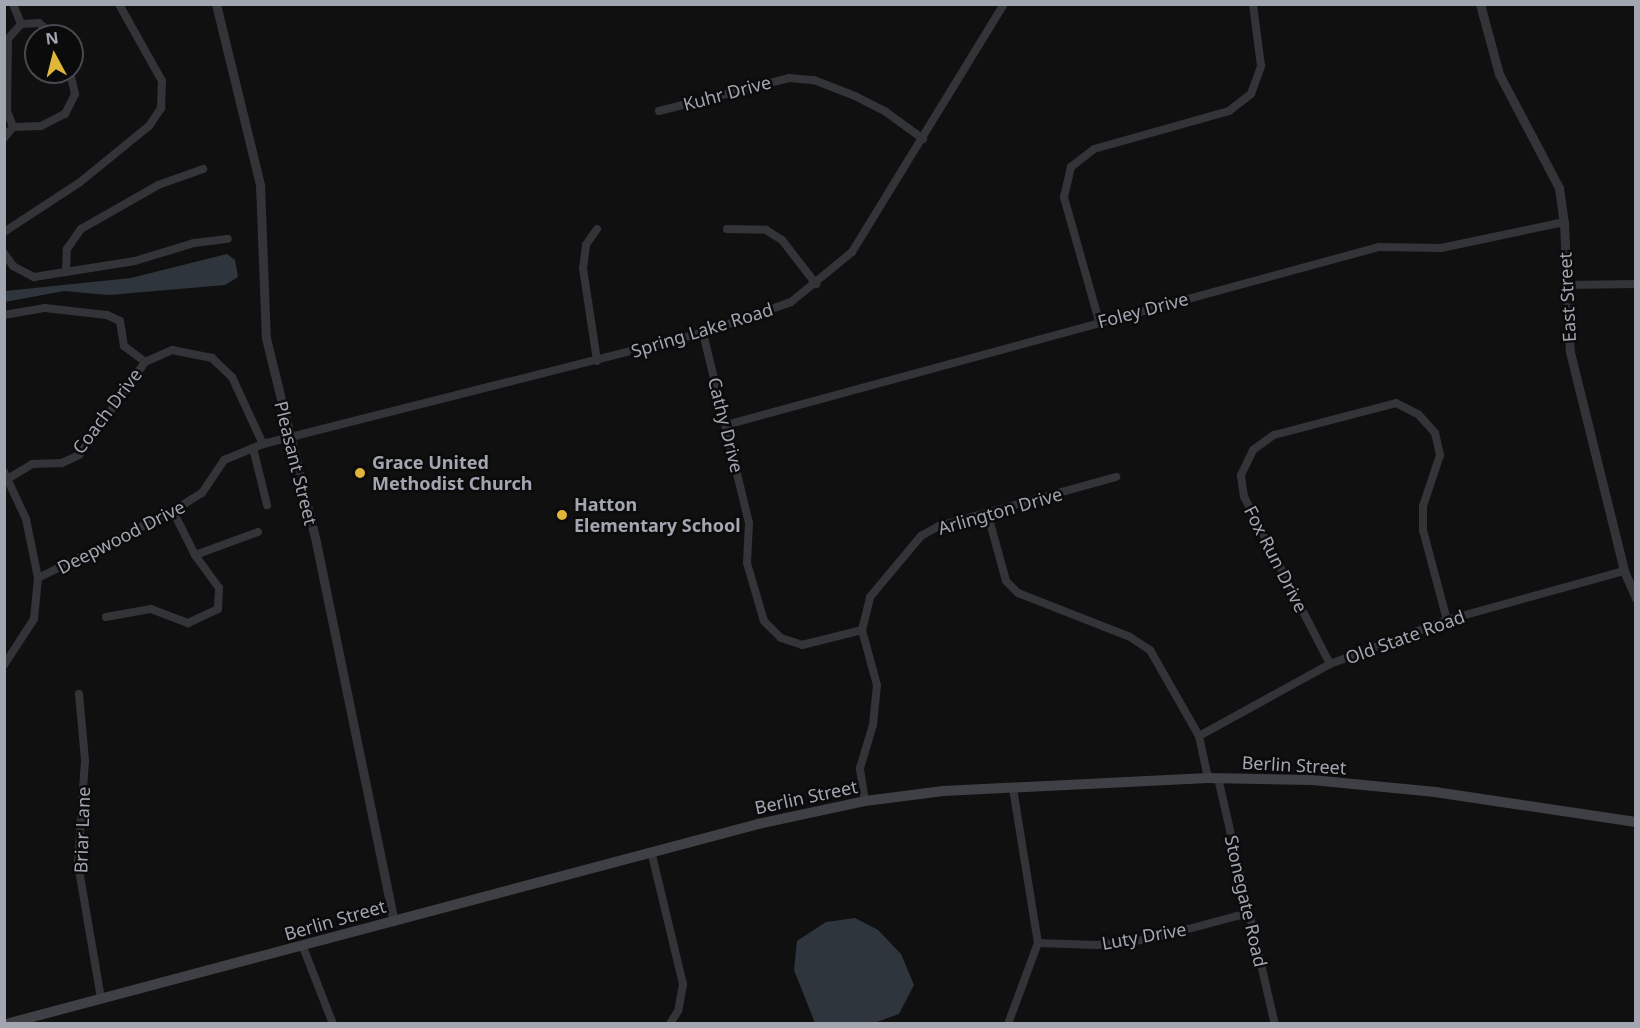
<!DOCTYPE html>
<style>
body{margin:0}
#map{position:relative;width:1640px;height:1028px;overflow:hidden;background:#101011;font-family:"Noto Sans",sans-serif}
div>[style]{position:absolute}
.water>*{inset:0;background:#2f353c}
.minor>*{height:8px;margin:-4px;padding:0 4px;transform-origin:4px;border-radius:4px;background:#333438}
.tertiary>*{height:9px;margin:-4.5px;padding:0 4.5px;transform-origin:4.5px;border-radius:4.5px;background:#333438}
.secondary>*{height:10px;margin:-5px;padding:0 5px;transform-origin:5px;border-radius:5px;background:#3f4045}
.dots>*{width:16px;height:16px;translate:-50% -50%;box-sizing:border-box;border:3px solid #0b0b0c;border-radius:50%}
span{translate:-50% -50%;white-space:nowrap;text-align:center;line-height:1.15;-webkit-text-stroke:5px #0b0b0c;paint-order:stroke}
.street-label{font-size:18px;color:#a2a6b1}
.poi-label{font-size:18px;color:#a2a6b1;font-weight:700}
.left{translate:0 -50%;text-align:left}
.frame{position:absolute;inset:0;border:6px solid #a2a6b1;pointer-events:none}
.north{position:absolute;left:24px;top:24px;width:60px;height:60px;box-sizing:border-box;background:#0b0b0c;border:2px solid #47494e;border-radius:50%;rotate:353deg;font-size:16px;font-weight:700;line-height:24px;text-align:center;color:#a2a6b1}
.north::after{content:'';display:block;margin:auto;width:21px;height:27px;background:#dfb53a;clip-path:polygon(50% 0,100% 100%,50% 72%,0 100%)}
</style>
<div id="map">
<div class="water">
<div style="clip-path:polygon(227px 254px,235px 260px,238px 277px,225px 285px,109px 295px,64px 291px,5px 302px,5px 291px,131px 278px)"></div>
<div style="clip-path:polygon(855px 918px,878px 930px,901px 954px,914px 985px,899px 1014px,874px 1023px,815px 1023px,794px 970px,797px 941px,826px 922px)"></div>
</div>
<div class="minor">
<div style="left:13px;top:4px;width:22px;rotate:68deg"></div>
<div style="left:56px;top:36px;width:21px;rotate:-143deg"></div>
<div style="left:39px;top:23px;width:18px;rotate:177deg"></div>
<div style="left:21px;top:24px;width:20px;rotate:131deg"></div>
<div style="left:8px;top:39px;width:72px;rotate:90.8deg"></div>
<div style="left:7px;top:111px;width:17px;rotate:69deg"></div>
<div style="left:13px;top:127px;width:28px;rotate:-2deg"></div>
<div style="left:41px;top:126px;width:27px;rotate:-27deg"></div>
<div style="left:65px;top:114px;width:22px;rotate:-63deg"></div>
<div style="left:75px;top:94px;width:23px;rotate:-103deg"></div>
<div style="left:659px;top:111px;width:134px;rotate:-14.2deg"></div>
<div style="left:789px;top:78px;width:25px;rotate:5deg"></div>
<div style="left:814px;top:80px;width:44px;rotate:21.3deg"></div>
<div style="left:855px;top:96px;width:35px;rotate:27deg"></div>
<div style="left:886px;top:112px;width:46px;rotate:36.1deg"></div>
<div style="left:4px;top:138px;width:14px;rotate:-51deg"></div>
<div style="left:597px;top:229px;width:19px;rotate:125deg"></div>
<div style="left:586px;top:245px;width:23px;rotate:97deg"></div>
<div style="left:583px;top:268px;width:94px;rotate:81.4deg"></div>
<div style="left:727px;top:229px;width:39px;rotate:1deg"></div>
<div style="left:766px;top:230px;width:19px;rotate:32deg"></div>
<div style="left:782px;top:240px;width:56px;rotate:52.3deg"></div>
<div style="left:4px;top:232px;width:90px;rotate:-33.2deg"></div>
<div style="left:79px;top:183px;width:90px;rotate:-39.2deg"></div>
<div style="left:149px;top:126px;width:22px;rotate:-56deg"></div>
<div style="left:161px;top:108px;width:27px;rotate:-88deg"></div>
<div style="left:162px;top:81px;width:88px;rotate:-119.2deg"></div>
<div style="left:4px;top:253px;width:16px;rotate:55deg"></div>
<div style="left:13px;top:266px;width:24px;rotate:28deg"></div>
<div style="left:34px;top:277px;width:102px;rotate:-9deg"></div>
<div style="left:135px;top:261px;width:62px;rotate:-17deg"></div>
<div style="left:194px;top:243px;width:34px;rotate:-7deg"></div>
<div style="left:66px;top:272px;width:23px;rotate:-88deg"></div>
<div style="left:67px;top:249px;width:24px;rotate:-55deg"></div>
<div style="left:81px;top:229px;width:89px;rotate:-29.7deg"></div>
<div style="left:158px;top:185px;width:48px;rotate:-19.6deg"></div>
<div style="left:1566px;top:285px;width:70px;rotate:-0.8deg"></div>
<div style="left:4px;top:315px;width:42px;rotate:-9.7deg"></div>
<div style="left:45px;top:308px;width:62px;rotate:6.4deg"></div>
<div style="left:107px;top:315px;width:14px;rotate:25deg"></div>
<div style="left:120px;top:321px;width:25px;rotate:81deg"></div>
<div style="left:124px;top:346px;width:26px;rotate:37deg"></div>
<div style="left:1099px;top:321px;width:129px;rotate:-105.8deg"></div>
<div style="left:1064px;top:197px;width:31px;rotate:-77deg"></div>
<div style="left:1071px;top:167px;width:29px;rotate:-38deg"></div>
<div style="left:1094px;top:149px;width:140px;rotate:-15.7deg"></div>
<div style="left:1229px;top:111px;width:28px;rotate:-38deg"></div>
<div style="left:1251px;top:94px;width:30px;rotate:-70deg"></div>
<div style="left:1261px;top:66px;width:63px;rotate:-97.4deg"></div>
<div style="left:703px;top:333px;width:195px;rotate:76.4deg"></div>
<div style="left:749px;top:523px;width:40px;rotate:92.9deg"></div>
<div style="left:747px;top:563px;width:60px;rotate:73.7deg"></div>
<div style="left:764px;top:621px;width:24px;rotate:45deg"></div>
<div style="left:781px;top:638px;width:22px;rotate:18deg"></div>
<div style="left:802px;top:645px;width:62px;rotate:-14deg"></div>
<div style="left:726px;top:425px;width:677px;rotate:-15.25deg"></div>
<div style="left:1379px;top:247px;width:62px;rotate:0.9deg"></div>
<div style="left:1441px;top:248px;width:126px;rotate:-11.9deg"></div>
<div style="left:253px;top:448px;width:59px;rotate:76.2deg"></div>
<div style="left:4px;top:472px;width:52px;rotate:64.9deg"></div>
<div style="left:26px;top:519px;width:60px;rotate:78.5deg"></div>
<div style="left:38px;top:578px;width:41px;rotate:95.6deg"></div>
<div style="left:34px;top:619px;width:55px;rotate:123.1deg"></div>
<div style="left:9px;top:478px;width:27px;rotate:-31deg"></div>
<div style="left:32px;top:464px;width:30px;rotate:-2deg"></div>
<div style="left:62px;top:463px;width:19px;rotate:-25deg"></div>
<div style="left:79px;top:455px;width:114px;rotate:-54.6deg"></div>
<div style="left:145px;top:362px;width:30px;rotate:-24deg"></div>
<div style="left:172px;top:350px;width:41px;rotate:11.3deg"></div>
<div style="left:212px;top:358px;width:28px;rotate:44deg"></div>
<div style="left:232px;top:377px;width:74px;rotate:65.2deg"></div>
<div style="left:988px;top:515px;width:68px;rotate:74.7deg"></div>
<div style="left:1006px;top:581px;width:17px;rotate:45deg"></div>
<div style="left:1018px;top:593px;width:120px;rotate:21.4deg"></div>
<div style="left:1130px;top:637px;width:24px;rotate:33deg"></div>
<div style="left:1150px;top:650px;width:99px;rotate:60.3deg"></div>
<div style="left:1199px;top:736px;width:43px;rotate:77.9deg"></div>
<div style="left:195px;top:555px;width:67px;rotate:-20.1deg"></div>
<div style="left:38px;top:578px;width:151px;rotate:-26.4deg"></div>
<div style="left:173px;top:511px;width:34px;rotate:-32deg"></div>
<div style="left:202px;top:493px;width:40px;rotate:-56deg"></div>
<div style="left:224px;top:460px;width:42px;rotate:-22.3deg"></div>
<div style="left:263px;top:444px;width:454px;rotate:-14.2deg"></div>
<div style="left:703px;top:333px;width:93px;rotate:-19.4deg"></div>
<div style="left:791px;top:302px;width:79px;rotate:-39.3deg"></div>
<div style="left:852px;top:252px;width:291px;rotate:-58.5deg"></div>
<div style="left:106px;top:617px;width:46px;rotate:-10.1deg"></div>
<div style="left:151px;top:609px;width:40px;rotate:21deg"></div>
<div style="left:188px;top:623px;width:33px;rotate:-25deg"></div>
<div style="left:218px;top:609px;width:21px;rotate:-87deg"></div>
<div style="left:219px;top:588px;width:41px;rotate:-126deg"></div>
<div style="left:195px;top:555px;width:49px;rotate:-116.6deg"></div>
<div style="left:1330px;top:664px;width:188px;rotate:-117.2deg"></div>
<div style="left:1244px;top:497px;width:22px;rotate:-98deg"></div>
<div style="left:1241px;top:475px;width:28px;rotate:-64deg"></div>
<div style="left:1253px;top:450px;width:26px;rotate:-36deg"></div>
<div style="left:1274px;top:435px;width:126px;rotate:-14.7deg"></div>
<div style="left:1396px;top:403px;width:25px;rotate:27deg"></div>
<div style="left:1418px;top:414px;width:25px;rotate:48deg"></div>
<div style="left:1435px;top:433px;width:23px;rotate:77deg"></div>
<div style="left:1440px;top:455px;width:54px;rotate:108.4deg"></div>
<div style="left:1423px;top:506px;width:24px;rotate:90deg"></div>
<div style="left:1423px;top:530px;width:93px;rotate:75.1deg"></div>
<div style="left:79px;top:694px;width:66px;rotate:84.8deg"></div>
<div style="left:85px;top:760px;width:104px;rotate:93.9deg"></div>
<div style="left:78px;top:864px;width:137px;rotate:80.3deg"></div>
<div style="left:1199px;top:736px;width:149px;rotate:-28.8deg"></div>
<div style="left:1330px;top:664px;width:125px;rotate:-20.6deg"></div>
<div style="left:1447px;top:620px;width:184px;rotate:-15.5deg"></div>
<div style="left:1218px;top:778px;width:253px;rotate:77deg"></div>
<div style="left:865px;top:801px;width:33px;rotate:-99deg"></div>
<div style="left:860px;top:768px;width:45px;rotate:-73.2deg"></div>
<div style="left:873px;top:725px;width:40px;rotate:-84.3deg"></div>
<div style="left:877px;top:685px;width:57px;rotate:-105.3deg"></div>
<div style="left:862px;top:630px;width:34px;rotate:-76deg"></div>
<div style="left:870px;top:597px;width:80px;rotate:-50.1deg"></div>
<div style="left:921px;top:536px;width:21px;rotate:-29deg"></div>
<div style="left:939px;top:526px;width:184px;rotate:-15.5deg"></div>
<div style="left:652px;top:855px;width:133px;rotate:76.5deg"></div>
<div style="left:683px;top:984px;width:27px;rotate:100deg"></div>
<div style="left:678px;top:1011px;width:15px;rotate:122deg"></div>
<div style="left:1038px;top:943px;width:59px;rotate:1.9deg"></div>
<div style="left:1097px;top:945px;width:54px;rotate:-6.3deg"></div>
<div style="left:1151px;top:939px;width:100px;rotate:-15deg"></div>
<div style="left:303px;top:947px;width:83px;rotate:68.7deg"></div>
<div style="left:1008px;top:1024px;width:86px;rotate:-69.7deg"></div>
<div style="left:1038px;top:943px;width:156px;rotate:-99.2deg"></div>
</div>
<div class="tertiary">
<div style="left:216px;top:4px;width:186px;rotate:76.3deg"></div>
<div style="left:260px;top:185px;width:153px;rotate:87.8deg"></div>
<div style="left:266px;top:338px;width:210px;rotate:76.2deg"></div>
<div style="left:316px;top:542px;width:387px;rotate:78.4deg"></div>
<div style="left:1480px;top:4px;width:73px;rotate:74.8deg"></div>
<div style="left:1499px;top:74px;width:129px;rotate:62.2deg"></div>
<div style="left:1559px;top:188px;width:34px;rotate:82deg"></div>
<div style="left:1564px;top:222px;width:130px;rotate:87.4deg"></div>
<div style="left:1570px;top:352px;width:226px;rotate:76.1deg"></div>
<div style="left:1624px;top:571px;width:30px;rotate:66deg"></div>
</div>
<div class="secondary">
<div style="left:6px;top:1024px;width:778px;rotate:-14.89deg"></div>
<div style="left:758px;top:824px;width:109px;rotate:-12.1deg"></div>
<div style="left:865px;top:801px;width:79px;rotate:-7.3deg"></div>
<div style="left:943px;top:791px;width:265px;rotate:-2.8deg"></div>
<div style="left:1208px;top:778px;width:104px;rotate:1.1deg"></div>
<div style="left:1312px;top:780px;width:124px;rotate:5.6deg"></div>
<div style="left:1435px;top:792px;width:203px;rotate:8.5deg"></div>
</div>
<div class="dots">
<div style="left:360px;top:473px;background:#dfb53a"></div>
<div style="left:562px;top:515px;background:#dfb53a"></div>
</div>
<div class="street-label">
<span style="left:727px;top:93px;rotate:-15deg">Kuhr Drive</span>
<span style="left:1567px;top:297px;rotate:-93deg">East Street</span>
<span style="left:1143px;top:310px;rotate:-15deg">Foley Drive</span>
<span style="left:702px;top:330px;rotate:-17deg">Spring Lake Road</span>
<span style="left:107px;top:411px;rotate:-53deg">Coach Drive</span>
<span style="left:726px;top:425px;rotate:76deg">Cathy Drive</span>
<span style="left:296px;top:463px;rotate:76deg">Pleasant Street</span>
<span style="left:1000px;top:511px;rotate:-16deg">Arlington Drive</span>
<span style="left:121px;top:537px;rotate:-27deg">Deepwood Drive</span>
<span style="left:1276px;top:559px;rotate:63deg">Fox Run Drive</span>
<span style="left:1405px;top:637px;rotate:-20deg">Old State Road</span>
<span style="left:1294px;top:765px;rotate:3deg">Berlin Street</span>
<span style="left:806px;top:797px;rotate:-12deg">Berlin Street</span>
<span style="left:82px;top:830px;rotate:-88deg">Briar Lane</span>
<span style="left:1246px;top:901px;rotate:77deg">Stonegate Road</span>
<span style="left:335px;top:920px;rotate:-16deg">Berlin Street</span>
<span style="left:1144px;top:936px;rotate:-10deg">Luty Drive</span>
</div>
<div class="poi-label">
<span class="left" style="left:372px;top:473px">Grace United<br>Methodist Church</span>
<span class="left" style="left:574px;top:515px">Hatton<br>Elementary School</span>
</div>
<div class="frame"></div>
<div class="north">N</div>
</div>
